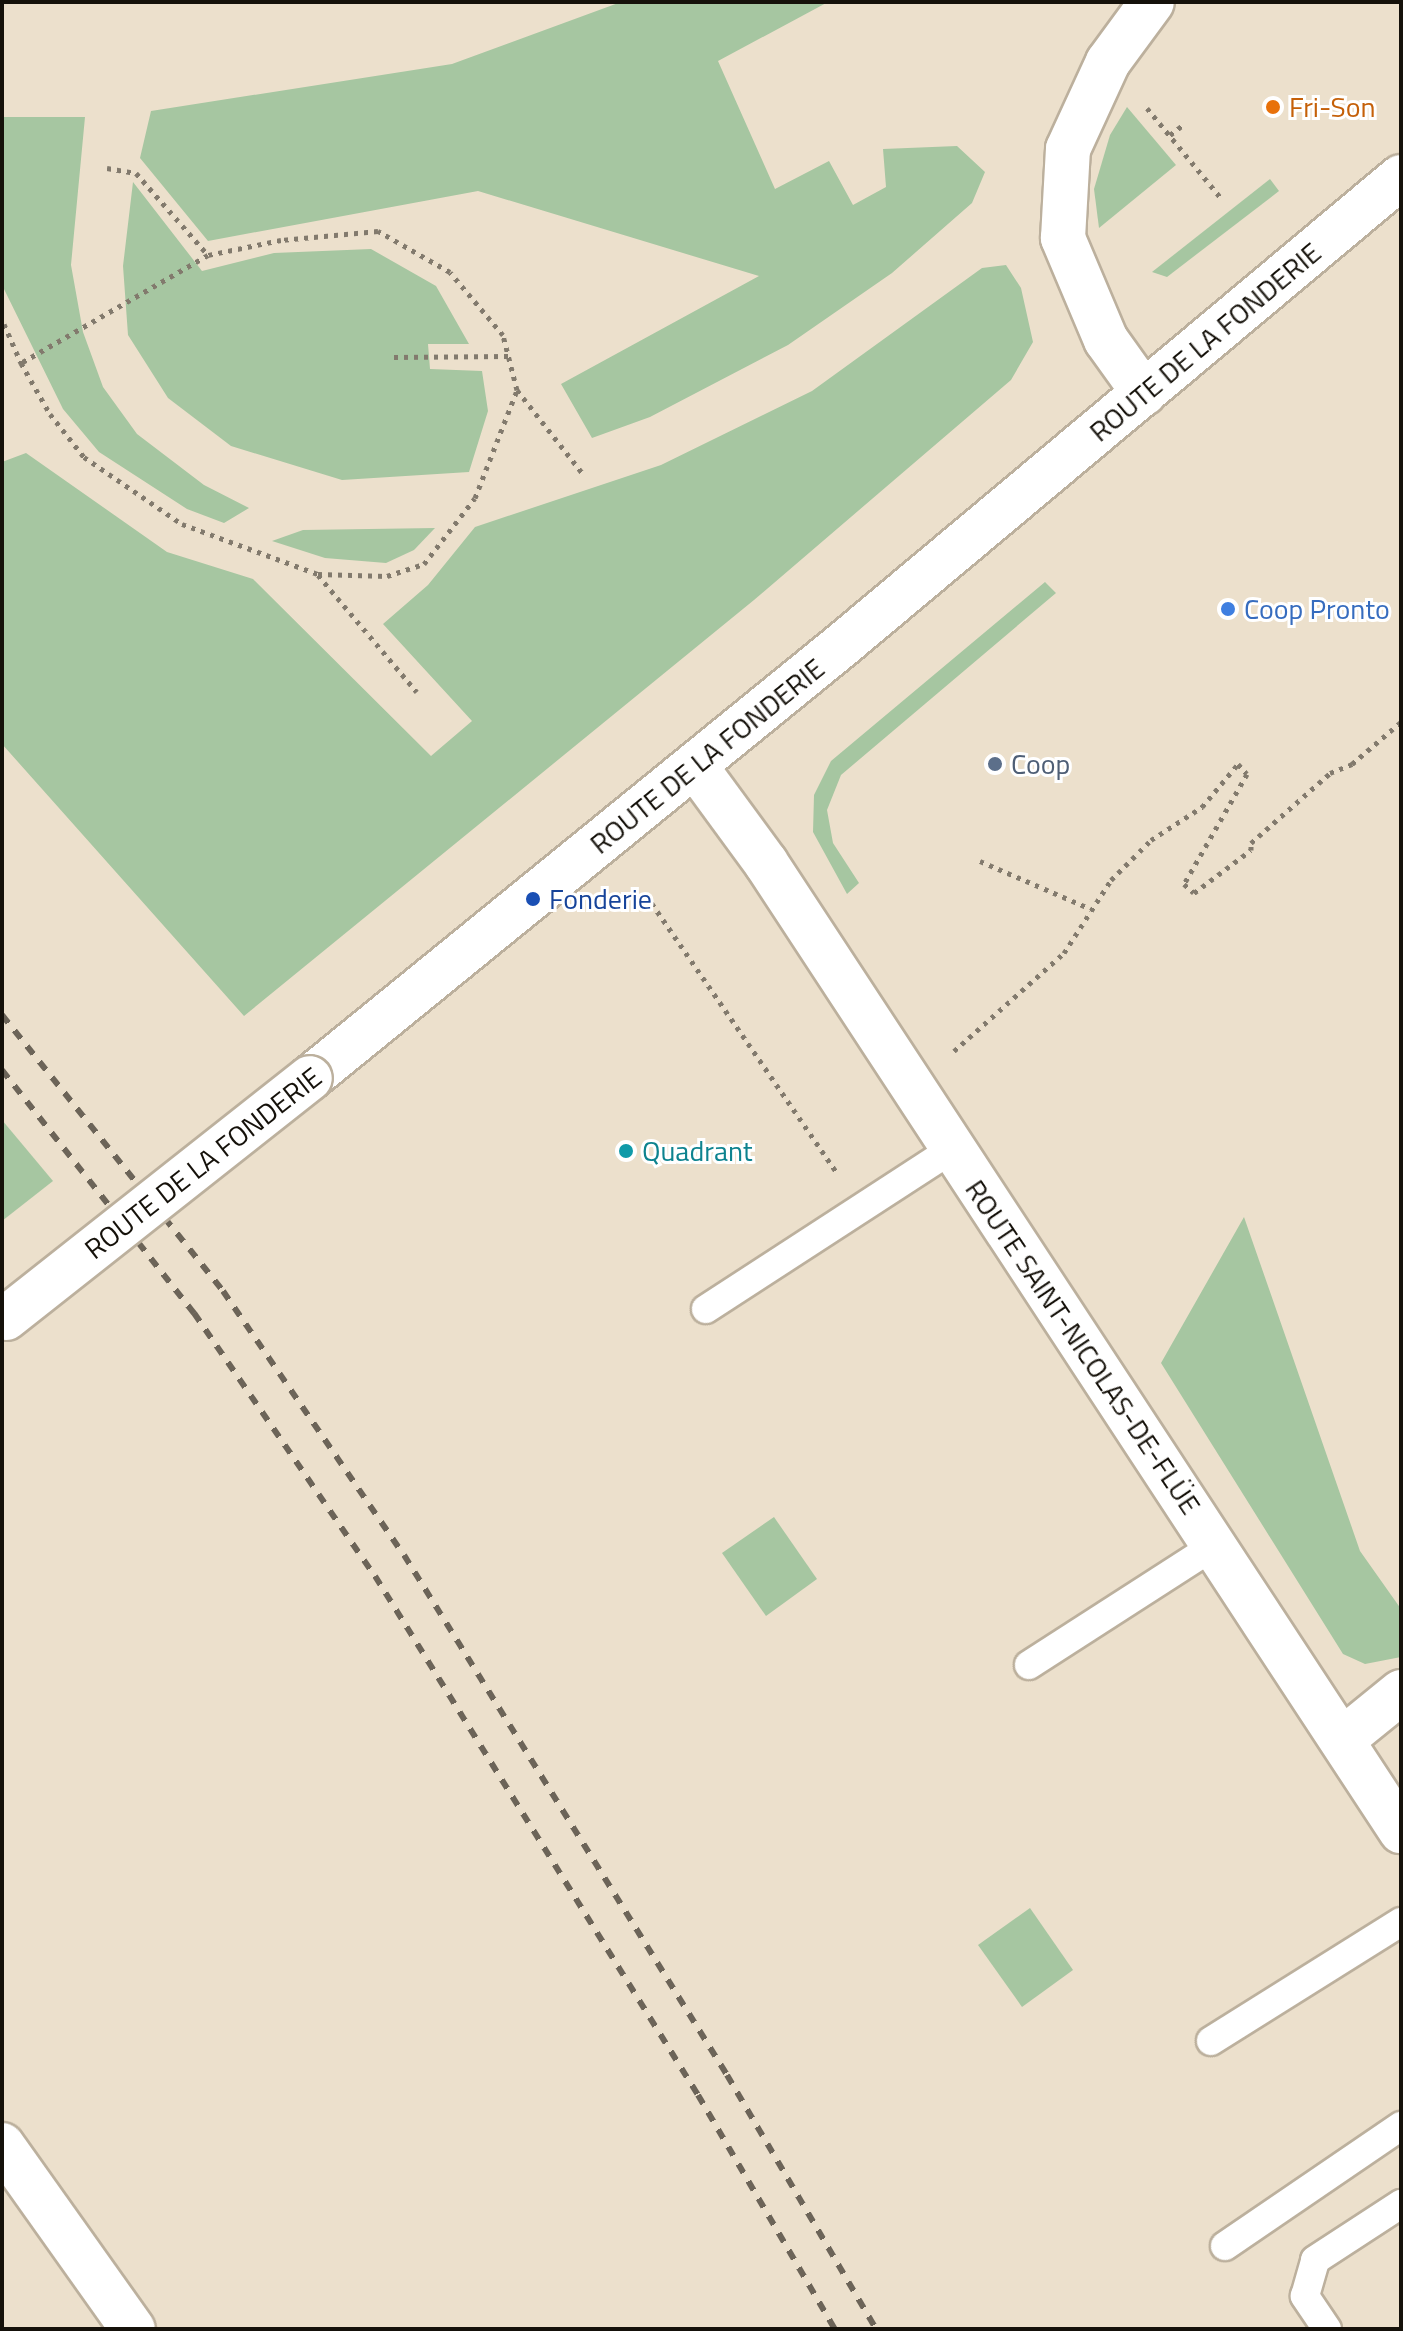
<!DOCTYPE html>
<meta charset="utf-8">
<style>
body{margin:0}
#map{position:relative;width:1403px;height:2331px;overflow:hidden;background:#ece0cc;font-family:"Titillium Web",sans-serif}
div>[style]{position:absolute}
.green>*{inset:0;background:#a6c6a1}
.path>*{height:5px;margin-top:-2.5px;transform-origin:0;background:repeating-linear-gradient(90deg,#827a6d 0 4px,transparent 0 10px)}
.roads{filter:drop-shadow(2px 0 #bcb09d) drop-shadow(-2px 0 #bcb09d) drop-shadow(0 2px #bcb09d) drop-shadow(0 -2px #bcb09d)}
.lane>*{height:28px;margin:-14px;padding:0 14px;transform-origin:14px;border-radius:14px;background:#fff}
.street>*{height:44px;margin:-22px;padding:0 22px;transform-origin:22px;border-radius:22px;background:#fff}
.secondary>*{height:44px;margin:-22px;padding:0 22px;transform-origin:22px;border-radius:22px;background:#fff}
.rail>*{height:6px;margin-top:-3px;transform-origin:0;background:repeating-linear-gradient(90deg,#6c6458 0 10px,transparent 0 20px)}
.bridges{filter:drop-shadow(2px 0 #bcb09d) drop-shadow(-2px 0 #bcb09d) drop-shadow(0 2px #bcb09d) drop-shadow(0 -2px #bcb09d)}
.secondary-bridge>*{height:44px;margin:-22px;padding:0 22px;transform-origin:22px;border-radius:22px;background:#fff}
.dots>*{width:22px;height:22px;translate:-50% -50%;box-sizing:border-box;border:4px solid #fff;border-radius:50%}
span{translate:-50% -50%;white-space:nowrap;text-align:center;line-height:1.15;-webkit-text-stroke:6px #fff;paint-order:stroke}
.food-label{font-size:28px;color:#c56008}
.left{translate:0 -50%;text-align:left}
.street-label{font-size:28px;color:#15110a}
.shop-label{font-size:28px;color:#366cbe}
.service-label{font-size:28px;color:#4e5e75}
.transit-label{font-size:28px;color:#164399}
.culture-label{font-size:28px;color:#0d838f}
.frame{position:absolute;inset:0;border:4px solid #15110a;pointer-events:none}
</style>
<div id="map">
<div class="green">
<div style="clip-path:polygon(621px 2px,828px 2px,718px 61px,775px 189px,829px 161px,853px 205px,886px 187px,883px 149px,957px 146px,985px 172px,972px 203px,892px 273px,788px 345px,650px 417px,592px 438px,561px 384px,759px 276px,478px 191px,208px 241px,140px 158px,151px 111px,452px 64px)"></div>
<div style="clip-path:polygon(1127px 107px,1176px 165px,1099px 228px,1094px 189px,1110px 135px)"></div>
<div style="clip-path:polygon(2px 117px,85px 117px,71px 265px,83px 332px,103px 387px,137px 434px,204px 485px,249px 508px,224px 523px,187px 509px,99px 452px,63px 409px,2px 285px)"></div>
<div style="clip-path:polygon(1270px 179px,1279px 191px,1167px 277px,1152px 272px)"></div>
<div style="clip-path:polygon(133px 182px,202px 271px,274px 253px,371px 249px,436px 286px,469px 344px,428px 344px,430px 369px,482px 371px,488px 411px,469px 472px,342px 480px,231px 446px,168px 398px,128px 335px,123px 266px)"></div>
<div style="clip-path:polygon(1006px 265px,1021px 288px,1033px 342px,1011px 380px,754px 600px,244px 1016px,2px 744px,2px 462px,26px 453px,167px 552px,253px 579px,431px 756px,472px 721px,383px 624px,428px 585px,475px 527px,661px 465px,812px 391px,982px 268px)"></div>
<div style="clip-path:polygon(435px 528px,414px 550px,386px 563px,325px 558px,272px 541px,303px 530px)"></div>
<div style="clip-path:polygon(1045px 582px,1056px 593px,841px 775px,827px 810px,833px 843px,859px 883px,847px 894px,813px 832px,814px 795px,831px 761px)"></div>
<div style="clip-path:polygon(2px 1120px,53px 1181px,2px 1221px)"></div>
<div style="clip-path:polygon(1244px 1217px,1360px 1551px,1401px 1609px,1401px 1657px,1365px 1664px,1343px 1654px,1161px 1363px)"></div>
<div style="clip-path:polygon(774px 1517px,817px 1579px,766px 1616px,722px 1553px)"></div>
<div style="clip-path:polygon(1030px 1908px,1073px 1970px,1022px 2007px,978px 1945px)"></div>
</div>
<div class="path">
<div style="left:1147px;top:108px;width:117px;rotate:50.6deg"></div>
<div style="left:1170px;top:135px;width:18px;rotate:-38deg"></div>
<div style="left:107px;top:168px;width:29px;rotate:10deg"></div>
<div style="left:136px;top:173px;width:109px;rotate:48.7deg"></div>
<div style="left:4px;top:324px;width:43px;rotate:66.4deg"></div>
<div style="left:21px;top:363px;width:59px;rotate:60.4deg"></div>
<div style="left:50px;top:414px;width:55px;rotate:51.7deg"></div>
<div style="left:84px;top:457px;width:119px;rotate:34.4deg"></div>
<div style="left:182px;top:524px;width:145px;rotate:20.2deg"></div>
<div style="left:318px;top:574px;width:69px;rotate:1.7deg"></div>
<div style="left:387px;top:576px;width:39px;rotate:-18deg"></div>
<div style="left:424px;top:564px;width:83px;rotate:-52.3deg"></div>
<div style="left:475px;top:498px;width:116px;rotate:-68.7deg"></div>
<div style="left:517px;top:390px;width:57px;rotate:-104.3deg"></div>
<div style="left:503px;top:335px;width:82px;rotate:-130.1deg"></div>
<div style="left:450px;top:272px;width:83px;rotate:-150.3deg"></div>
<div style="left:378px;top:231px;width:97px;rotate:174.7deg"></div>
<div style="left:281px;top:240px;width:75px;rotate:168.4deg"></div>
<div style="left:208px;top:255px;width:216px;rotate:150deg"></div>
<div style="left:394px;top:357px;width:114px;rotate:-0.5deg"></div>
<div style="left:517px;top:390px;width:107px;rotate:51.8deg"></div>
<div style="left:318px;top:575px;width:153px;rotate:49.8deg"></div>
<div style="left:980px;top:861px;width:121px;rotate:23.4deg"></div>
<div style="left:646px;top:895px;width:335px;rotate:55.5deg"></div>
<div style="left:954px;top:1051px;width:147px;rotate:-41.7deg"></div>
<div style="left:1064px;top:953px;width:87px;rotate:-57.2deg"></div>
<div style="left:1111px;top:880px;width:57px;rotate:-45deg"></div>
<div style="left:1151px;top:840px;width:61px;rotate:-32.9deg"></div>
<div style="left:1202px;top:807px;width:56px;rotate:-50.1deg"></div>
<div style="left:1238px;top:764px;width:13px;rotate:48deg"></div>
<div style="left:1247px;top:774px;width:127px;rotate:119.8deg"></div>
<div style="left:1184px;top:884px;width:13px;rotate:42deg"></div>
<div style="left:1194px;top:893px;width:71px;rotate:-37deg"></div>
<div style="left:1251px;top:850px;width:7px;rotate:-90deg"></div>
<div style="left:1251px;top:843px;width:106px;rotate:-41.5deg"></div>
<div style="left:1330px;top:773px;width:24px;rotate:-22deg"></div>
<div style="left:1352px;top:764px;width:65px;rotate:-40.6deg"></div>
</div>
<div class="roads">
<div class="lane">
<div style="left:706px;top:1309px;width:293px;rotate:-33deg"></div>
<div style="left:1029px;top:1665px;width:221px;rotate:-32.8deg"></div>
<div style="left:1211px;top:2041px;width:224px;rotate:-32.1deg"></div>
<div style="left:1225px;top:2246px;width:213px;rotate:-34.3deg"></div>
<div style="left:1327px;top:2329px;width:40px;rotate:-124deg"></div>
<div style="left:1305px;top:2296px;width:37px;rotate:-74deg"></div>
<div style="left:1315px;top:2260px;width:103px;rotate:-33.1deg"></div>
</div>
<div class="street">
<div style="left:1144px;top:393px;width:65px;rotate:-125.6deg"></div>
<div style="left:1106px;top:340px;width:111px;rotate:-112.9deg"></div>
<div style="left:1063px;top:238px;width:89px;rotate:-86.8deg"></div>
<div style="left:1068px;top:149px;width:96px;rotate:-65.3deg"></div>
<div style="left:1108px;top:62px;width:74px;rotate:-53.7deg"></div>
<div style="left:695px;top:766px;width:120px;rotate:53.8deg"></div>
<div style="left:766px;top:863px;width:1158px;rotate:56.74deg"></div>
<div style="left:1342px;top:1740px;width:76px;rotate:-39.1deg"></div>
<div style="left:2px;top:2145px;width:226px;rotate:54.6deg"></div>
</div>
<div class="secondary">
<div style="left:310px;top:1078px;width:686px;rotate:-39.14deg"></div>
<div style="left:842px;top:645px;width:729px;rotate:-39.94deg"></div>
</div>
</div>
<div class="rail">
<div style="left:2px;top:1015px;width:354px;rotate:51.3deg"></div>
<div style="left:223px;top:1291px;width:320px;rotate:55.6deg"></div>
<div style="left:404px;top:1555px;width:612px;rotate:58.15deg"></div>
<div style="left:727px;top:2075px;width:294px;rotate:59.6deg"></div>
<div style="left:2px;top:1070px;width:310px;rotate:51.7deg"></div>
<div style="left:194px;top:1313px;width:319px;rotate:55.5deg"></div>
<div style="left:375px;top:1576px;width:611px;rotate:58.1deg"></div>
<div style="left:698px;top:2095px;width:271px;rotate:59.7deg"></div>
</div>
<div class="bridges">
<div class="secondary-bridge">
<div style="left:6px;top:1318px;width:387px;rotate:-38.3deg"></div>
</div>
</div>
<div class="dots">
<div style="left:1273px;top:107px;background:#e8710a"></div>
<div style="left:1228px;top:609px;background:#3f7fe0"></div>
<div style="left:995px;top:764px;background:#5c6f8a"></div>
<div style="left:533px;top:899px;background:#1a4fb4"></div>
<div style="left:626px;top:1151px;background:#0f9aa8"></div>
</div>
<div class="food-label">
<span class="left" style="left:1289px;top:107px">Fri-Son</span>
</div>
<div class="street-label">
<span style="left:1205px;top:342px;rotate:-40deg">ROUTE DE LA FONDERIE</span>
<span style="left:707px;top:756px;rotate:-39deg">ROUTE DE LA FONDERIE</span>
<span style="left:203px;top:1163px;rotate:-38deg">ROUTE DE LA FONDERIE</span>
<span style="left:1083px;top:1347px;rotate:56deg">ROUTE SAINT-NICOLAS-DE-FLÜE</span>
</div>
<div class="shop-label">
<span class="left" style="left:1244px;top:609px">Coop Pronto</span>
</div>
<div class="service-label">
<span class="left" style="left:1011px;top:764px">Coop</span>
</div>
<div class="transit-label">
<span class="left" style="left:549px;top:899px">Fonderie</span>
</div>
<div class="culture-label">
<span class="left" style="left:642px;top:1151px">Quadrant</span>
</div>
<div class="frame"></div>
</div>
